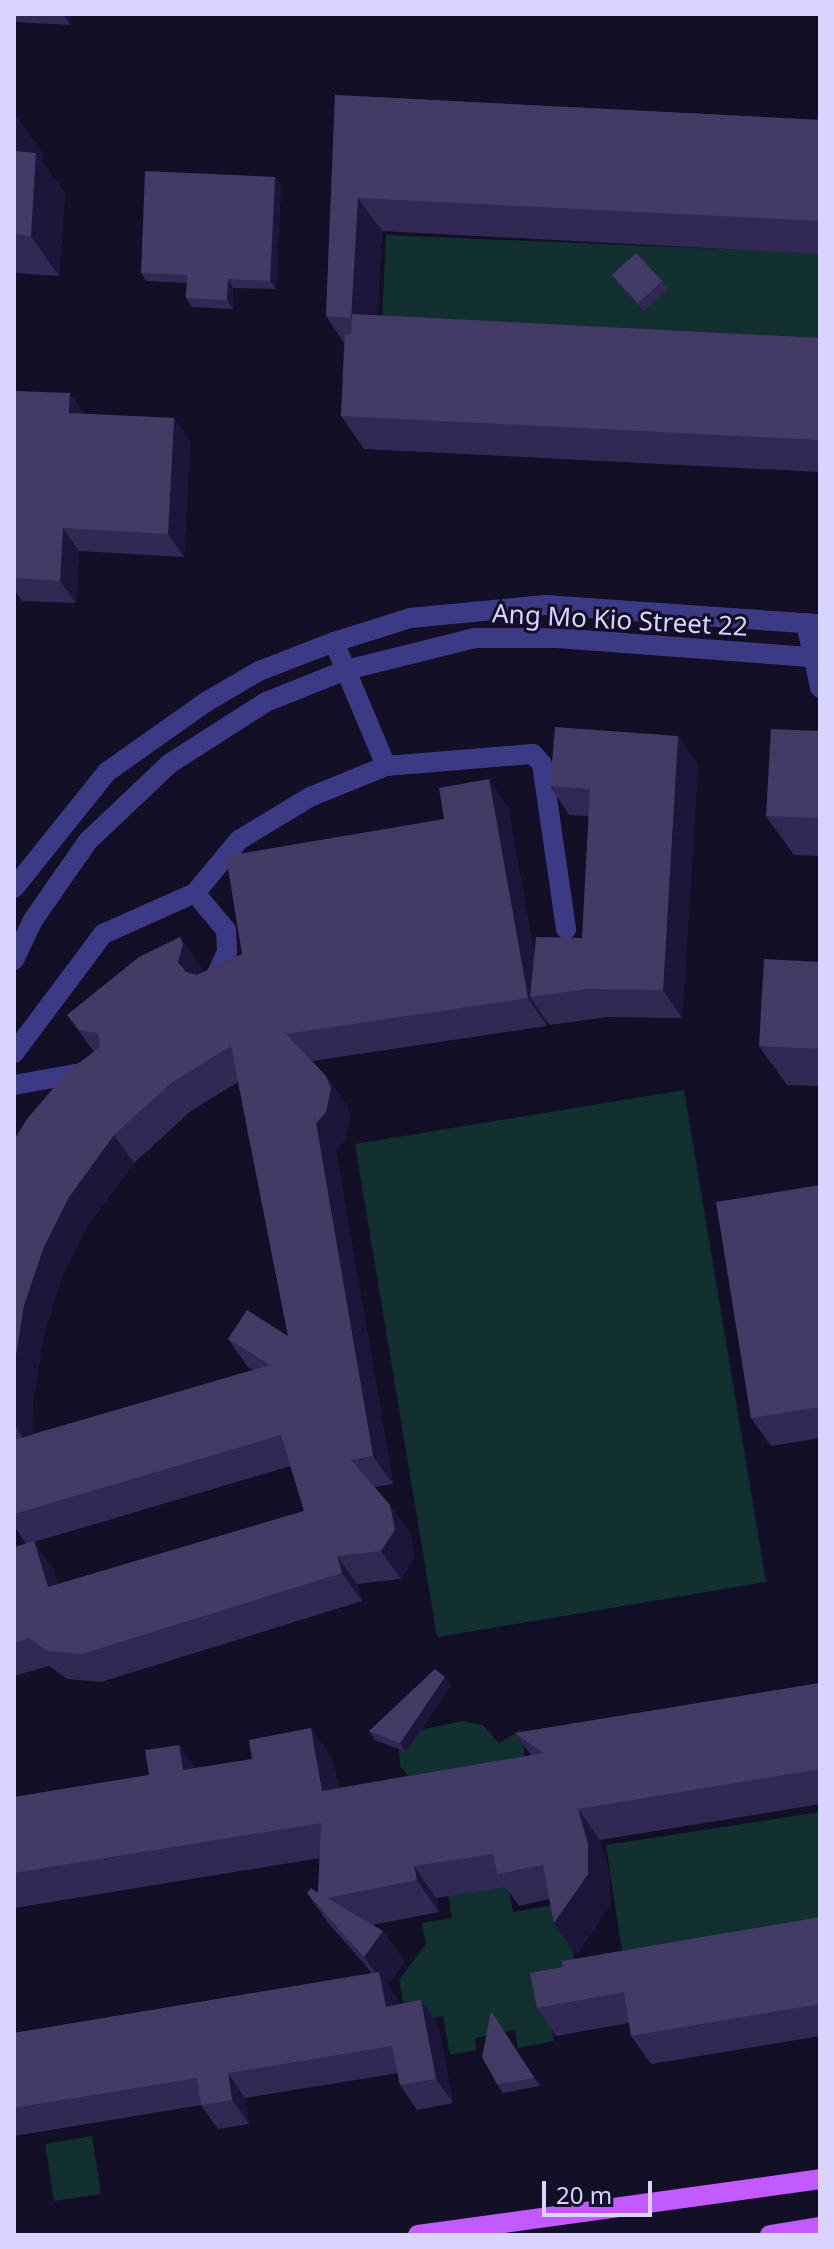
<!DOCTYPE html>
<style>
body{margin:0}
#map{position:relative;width:834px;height:2249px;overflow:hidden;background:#130f26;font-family:"Noto Sans",sans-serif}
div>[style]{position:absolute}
.green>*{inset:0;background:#12302f}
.lane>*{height:20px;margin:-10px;padding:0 10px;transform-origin:10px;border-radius:10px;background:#3d3a85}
.street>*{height:20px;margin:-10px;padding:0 10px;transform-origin:10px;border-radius:10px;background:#3d3a85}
.primary>*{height:20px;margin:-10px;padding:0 10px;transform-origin:10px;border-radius:10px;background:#c25bff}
.wall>*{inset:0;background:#312854}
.shaded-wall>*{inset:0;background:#1d163a}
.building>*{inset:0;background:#433a66}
span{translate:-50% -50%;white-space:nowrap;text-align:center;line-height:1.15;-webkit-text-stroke:6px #130f26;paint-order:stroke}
.street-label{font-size:26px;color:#d9d4ff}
.frame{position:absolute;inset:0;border:16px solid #d9d4ff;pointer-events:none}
.scale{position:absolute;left:542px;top:2181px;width:110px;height:36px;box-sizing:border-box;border:4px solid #d9d4ff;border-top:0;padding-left:10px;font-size:24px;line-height:28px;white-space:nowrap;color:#d9d4ff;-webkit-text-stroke:6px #130f26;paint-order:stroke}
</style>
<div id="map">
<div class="green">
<div style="clip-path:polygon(386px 235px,820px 253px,820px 342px,382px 323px)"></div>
<div style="clip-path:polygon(684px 1090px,766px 1582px,437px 1637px,355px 1144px)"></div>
<div style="clip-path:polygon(462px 1721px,483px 1725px,499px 1743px,521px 1730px,527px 1769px,412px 1781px,400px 1766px,399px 1747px,420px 1730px)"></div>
<div style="clip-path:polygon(820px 1812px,820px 1919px,622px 1951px,606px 1845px)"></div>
<div style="clip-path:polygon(507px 1879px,513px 1912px,564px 1903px,580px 1991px,546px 1997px,554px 2041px,518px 2048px,515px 2030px,475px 2038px,476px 2050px,450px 2055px,443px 2016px,407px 2022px,399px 1980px,426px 1944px,422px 1923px,452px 1918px,447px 1889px)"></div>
<div style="clip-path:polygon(92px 2136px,101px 2194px,54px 2201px,45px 2144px)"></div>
</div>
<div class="lane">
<div style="left:806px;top:623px;width:66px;rotate:77.7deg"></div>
<div style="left:334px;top:642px;width:134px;rotate:67.2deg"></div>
<div style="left:195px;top:893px;width:48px;rotate:50deg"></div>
<div style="left:226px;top:930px;width:22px;rotate:87deg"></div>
<div style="left:227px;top:952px;width:40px;rotate:115deg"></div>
<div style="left:14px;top:1053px;width:149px;rotate:-53.2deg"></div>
<div style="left:103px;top:934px;width:101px;rotate:-24deg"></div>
<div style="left:195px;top:893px;width:69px;rotate:-50.3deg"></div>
<div style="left:239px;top:840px;width:83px;rotate:-31.2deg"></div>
<div style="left:310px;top:797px;width:82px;rotate:-22.2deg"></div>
<div style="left:386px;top:766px;width:147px;rotate:-4.7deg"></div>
<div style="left:533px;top:754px;width:13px;rotate:48deg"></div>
<div style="left:542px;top:764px;width:167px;rotate:81.7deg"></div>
<div style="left:14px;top:1085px;width:79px;rotate:-10.2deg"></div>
</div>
<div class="street">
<div style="left:14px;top:888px;width:149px;rotate:-51.3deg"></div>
<div style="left:107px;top:772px;width:121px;rotate:-35.3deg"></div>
<div style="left:206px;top:702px;width:61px;rotate:-30.3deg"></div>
<div style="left:259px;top:671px;width:80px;rotate:-21.1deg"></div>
<div style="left:334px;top:642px;width:80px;rotate:-17.5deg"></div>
<div style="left:410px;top:618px;width:136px;rotate:-5.5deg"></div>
<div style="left:545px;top:605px;width:276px;rotate:4deg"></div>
<div style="left:14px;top:960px;width:44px;rotate:-64.6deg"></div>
<div style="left:33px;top:920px;width:96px;rotate:-55.2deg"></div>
<div style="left:88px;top:841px;width:112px;rotate:-43.5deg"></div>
<div style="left:169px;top:764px;width:115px;rotate:-32.6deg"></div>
<div style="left:266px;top:702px;width:86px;rotate:-21.8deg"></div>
<div style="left:346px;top:670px;width:133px;rotate:-13.9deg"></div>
<div style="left:475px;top:638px;width:82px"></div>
<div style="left:557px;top:638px;width:264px;rotate:4.3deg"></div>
</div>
<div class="primary">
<div style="left:418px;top:2235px;width:406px;rotate:-7.9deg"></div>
<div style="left:770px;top:2235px;width:51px;rotate:-9.1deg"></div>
</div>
<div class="wall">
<div style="clip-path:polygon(14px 14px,71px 14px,70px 25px,14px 22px)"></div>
<div style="clip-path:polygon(335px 95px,820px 120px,820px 254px,382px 231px,377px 315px,820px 338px,820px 472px,364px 449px,341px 416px,344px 343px,326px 316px)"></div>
<div style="clip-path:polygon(14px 114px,43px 154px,42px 161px,65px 193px,59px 276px,14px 273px)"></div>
<div style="clip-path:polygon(281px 185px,276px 289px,233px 288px,233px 309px,192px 307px,186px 298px,187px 283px,146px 281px,141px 273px)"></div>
<div style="clip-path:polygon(612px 275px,662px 281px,668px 289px,644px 311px,618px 284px)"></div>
<div style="clip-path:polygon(84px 414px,174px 418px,190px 441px,184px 557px,79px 551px,76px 603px,22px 601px,14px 589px,14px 429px)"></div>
<div style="clip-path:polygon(820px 731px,820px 856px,794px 855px,766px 816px)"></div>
<div style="clip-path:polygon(evenodd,678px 736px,698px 765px,682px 1018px,607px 1017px,550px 1025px,546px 1020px,547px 1026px,312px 1061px,326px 1076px,346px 1104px,350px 1116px,345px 1140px,336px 1151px,393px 1484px,375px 1487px,410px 1533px,414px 1558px,401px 1579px,357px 1584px,362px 1601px,101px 1682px,67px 1679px,49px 1666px,14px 1676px,14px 1547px,26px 1544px,14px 1526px,14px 1140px,94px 1052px,67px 1015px,200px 965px,203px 972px,242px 954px,444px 819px,508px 807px,534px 953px,582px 938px,589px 816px,569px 815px,550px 786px,678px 736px,238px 1082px,288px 1336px,228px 1339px,248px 1367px,254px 1370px,33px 1434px,33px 1401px,44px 1333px,62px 1277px,88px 1225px,134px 1163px,191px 1111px,238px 1082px,678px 736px,291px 1466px,304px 1511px,58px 1584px,53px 1569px,34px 1542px,291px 1466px)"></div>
<div style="clip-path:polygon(820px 962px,820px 1086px,787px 1085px,759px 1046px)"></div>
<div style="clip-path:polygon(820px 1185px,820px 1438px,771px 1446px,751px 1418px)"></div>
<div style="clip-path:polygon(445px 1677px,451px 1685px,406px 1752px,375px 1740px,369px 1731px)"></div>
<div style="clip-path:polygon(820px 1683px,820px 1804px,600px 1840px,610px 1876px,610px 1905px,576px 1955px,554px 1923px,549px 1899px,519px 1906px,506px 1887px,436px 1898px,439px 1912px,372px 1925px,383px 1931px,405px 1962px,388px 1985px,396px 1997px,398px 2004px,421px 2000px,438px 2025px,453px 2103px,417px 2110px,400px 2085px,398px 2073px,245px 2098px,249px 2124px,218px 2129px,201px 2105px,14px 2136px,14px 2033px,372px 1973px,329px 1924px,307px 1893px,318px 1893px,320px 1858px,14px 1908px,14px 1797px,149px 1775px,179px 1745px,195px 1768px,333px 1759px,338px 1788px,531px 1755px,515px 1733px)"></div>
<div style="clip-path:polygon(820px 1917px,820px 2036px,651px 2064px,631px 2036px,629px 2023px,556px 2036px,537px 2008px)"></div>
<div style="clip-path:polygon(491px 2011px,540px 2086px,503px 2093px,497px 2084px)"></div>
</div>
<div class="shaded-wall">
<div style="clip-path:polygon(63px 14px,71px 14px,70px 25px)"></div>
<div style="clip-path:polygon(14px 114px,43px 154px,42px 161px,65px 193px,59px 276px,31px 236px,14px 154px)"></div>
<div style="clip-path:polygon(275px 177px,281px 185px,276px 289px,270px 281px)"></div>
<div style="clip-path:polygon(358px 198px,382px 231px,375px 351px,351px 318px)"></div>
<div style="clip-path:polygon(228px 279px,233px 288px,233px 309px,227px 300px)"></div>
<div style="clip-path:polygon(70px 393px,86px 416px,69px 413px)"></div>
<div style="clip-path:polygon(174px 418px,190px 441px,184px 557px,168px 534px)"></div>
<div style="clip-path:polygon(63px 528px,79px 551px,76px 603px,60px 581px)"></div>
<div style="clip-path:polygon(678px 736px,698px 765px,682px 1018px,663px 990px)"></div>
<div style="clip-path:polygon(489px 779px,508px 807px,542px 995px,530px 997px,546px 1020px,547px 1026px,528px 998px)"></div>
<div style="clip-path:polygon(180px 937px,200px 965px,203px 972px,197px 990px,178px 962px)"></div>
<div style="clip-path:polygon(326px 1076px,346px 1104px,350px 1116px,345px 1140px,336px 1151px,393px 1484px,373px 1456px,316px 1123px)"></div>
<div style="clip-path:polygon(114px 1135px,134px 1163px,88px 1225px,62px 1277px,44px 1333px,33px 1401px,34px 1453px,14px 1425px,14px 1368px,24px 1305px,43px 1249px,69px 1197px)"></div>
<div style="clip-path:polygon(390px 1505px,410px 1533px,414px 1558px,401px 1579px,381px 1551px)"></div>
<div style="clip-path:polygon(34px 1541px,53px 1569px,67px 1615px,48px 1587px)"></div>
<div style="clip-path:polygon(337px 1556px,357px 1584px,362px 1601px,342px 1573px)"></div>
<div style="clip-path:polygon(445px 1677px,451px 1685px,406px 1752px,400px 1743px)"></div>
<div style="clip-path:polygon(311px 1728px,333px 1759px,343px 1822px,322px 1791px)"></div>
<div style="clip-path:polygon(179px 1745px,201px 1776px,183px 1770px)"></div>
<div style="clip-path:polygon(578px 1809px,600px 1840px,610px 1876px,610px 1905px,576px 1955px,554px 1923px)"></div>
<div style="clip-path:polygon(414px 1866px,436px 1898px,439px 1912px,417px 1880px)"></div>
<div style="clip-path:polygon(383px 1931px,405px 1962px,388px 1985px,396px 1997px,403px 2031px,386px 2007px,381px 1981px,364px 1957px)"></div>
<div style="clip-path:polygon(421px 2000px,438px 2025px,453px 2103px,436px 2079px)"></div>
<div style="clip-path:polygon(228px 2073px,245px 2098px,249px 2124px,232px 2100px)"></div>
</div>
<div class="building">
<div style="clip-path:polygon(335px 95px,820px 120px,820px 221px,358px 198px,351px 318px,326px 316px)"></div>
<div style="clip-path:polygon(14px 151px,36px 153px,31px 236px,14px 234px)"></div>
<div style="clip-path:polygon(145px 171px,275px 177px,270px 281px,228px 279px,227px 300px,186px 298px,187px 275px,141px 273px)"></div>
<div style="clip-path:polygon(636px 253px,662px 281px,638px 303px,612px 275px)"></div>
<div style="clip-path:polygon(352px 314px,820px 338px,820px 440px,341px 416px,345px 335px,351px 335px)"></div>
<div style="clip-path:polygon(16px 391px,70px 393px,69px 413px,174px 418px,168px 534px,63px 528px,60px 581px,14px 578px,14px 429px)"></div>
<div style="clip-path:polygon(555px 727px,678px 736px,663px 990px,587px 989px,530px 997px,536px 937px,582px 938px,590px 789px,550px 786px)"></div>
<div style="clip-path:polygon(771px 729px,820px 731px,820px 818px,766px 816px)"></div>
<div style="clip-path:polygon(489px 779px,528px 998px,286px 1034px,326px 1076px,331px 1088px,326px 1112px,316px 1123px,373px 1456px,351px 1460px,390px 1505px,395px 1530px,381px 1551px,337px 1556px,342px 1573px,82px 1654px,48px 1651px,29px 1638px,14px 1643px,14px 1547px,34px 1541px,48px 1587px,304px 1511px,281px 1435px,14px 1514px,14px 1440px,270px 1365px,228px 1339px,247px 1310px,288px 1336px,231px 1046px,171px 1083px,114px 1135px,69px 1197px,43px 1249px,24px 1305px,14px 1368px,14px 1140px,27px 1119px,67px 1072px,100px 1047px,98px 1033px,79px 1030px,67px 1015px,139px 957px,180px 937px,183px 944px,178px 962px,186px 972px,197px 975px,242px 954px,226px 856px,444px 819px,439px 788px)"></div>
<div style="clip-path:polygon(764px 959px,820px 962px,820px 1049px,759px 1046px)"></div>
<div style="clip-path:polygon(820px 1185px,820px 1407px,751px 1418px,716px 1202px)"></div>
<div style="clip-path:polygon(435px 1669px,445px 1677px,400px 1743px,369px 1731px)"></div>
<div style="clip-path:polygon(820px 1683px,820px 1769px,578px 1809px,588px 1844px,588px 1874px,554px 1923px,543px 1865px,497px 1874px,493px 1854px,414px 1866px,417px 1880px,327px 1898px,383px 1931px,364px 1957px,307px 1893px,311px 1888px,318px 1893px,321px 1823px,14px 1873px,14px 1797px,149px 1775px,145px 1750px,179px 1745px,183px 1770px,252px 1759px,249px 1740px,311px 1728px,322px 1791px,544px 1753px,515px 1733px)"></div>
<div style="clip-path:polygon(820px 1917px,820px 2004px,631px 2036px,624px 1992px,537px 2008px,530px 1973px,563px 1967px,562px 1961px)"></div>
<div style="clip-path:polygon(379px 1972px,386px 2007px,421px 2000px,436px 2079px,400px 2085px,392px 2046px,228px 2073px,232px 2100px,201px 2105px,197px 2078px,14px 2108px,14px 2033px)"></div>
<div style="clip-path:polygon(491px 2011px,534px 2078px,497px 2084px,482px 2057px)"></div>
</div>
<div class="street-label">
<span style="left:620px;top:620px;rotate:3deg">Ang Mo Kio Street 22</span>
</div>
<div class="frame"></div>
<div class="scale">20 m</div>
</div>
